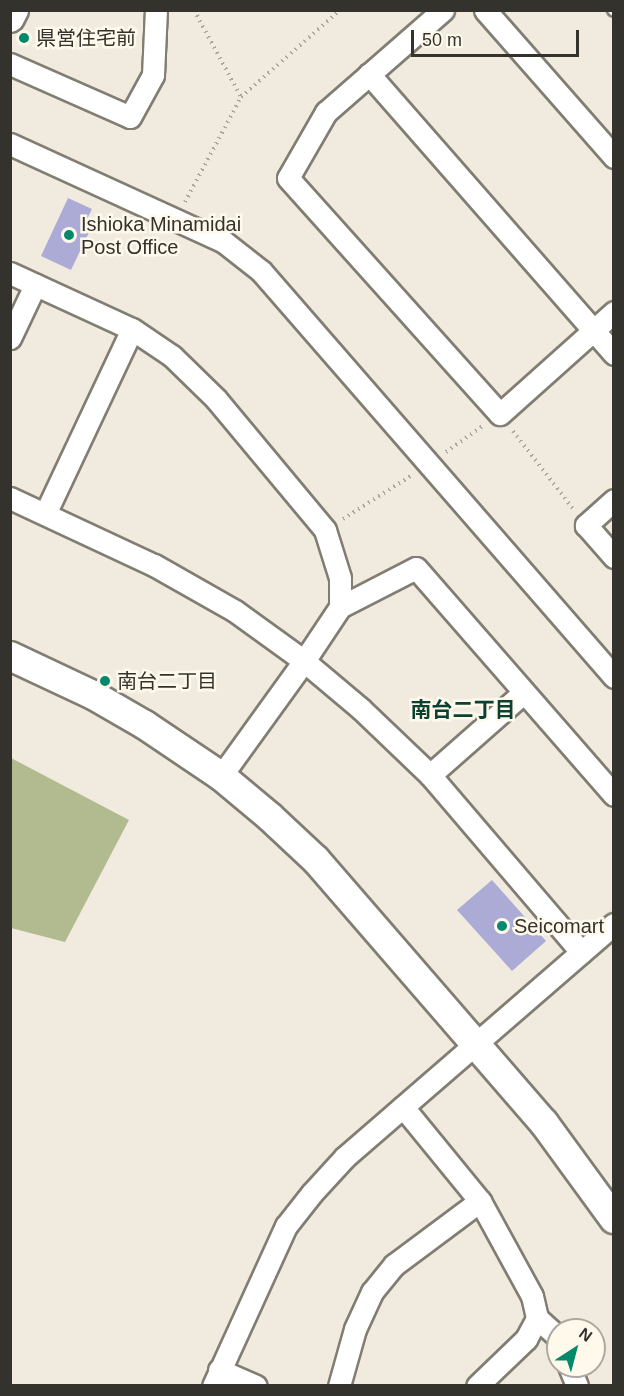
<!DOCTYPE html>
<meta charset="utf-8">
<style>
body{margin:0}
#map{position:relative;width:624px;height:1396px;overflow:hidden;background:#f1ebdf;font-family:Helvetica,"Noto Sans JP",sans-serif}
div>[style]{position:absolute}
.forest>*{inset:0;background:#b2bb8f}
.building>*{inset:0;background:#acabd5}
.path>*{height:4px;margin-top:-2px;transform-origin:0;background:repeating-linear-gradient(90deg,#aba69d 0 1.5px,transparent 0 6px)}
.roads{filter:drop-shadow(2px 0 #827d72) drop-shadow(-2px 0 #827d72) drop-shadow(0 2px #827d72) drop-shadow(0 -2px #827d72)}
.lane>*{height:10px;margin:-5px;padding:0 5px;transform-origin:5px;border-radius:5px;background:#fff}
.street>*{height:21px;margin:-10.5px;padding:0 10.5px;transform-origin:10.5px;border-radius:10.5px;background:#fff}
.secondary>*{height:28px;margin:-14px;padding:0 14px;transform-origin:14px;border-radius:14px;background:#fff}
.dots>*{width:16px;height:16px;translate:-50% -50%;box-sizing:border-box;border:3px solid #fff9ec;border-radius:50%}
span{translate:-50% -50%;white-space:nowrap;text-align:center;line-height:1.15;-webkit-text-stroke:5px #fff9ec;paint-order:stroke}
.poi-label{font-size:20px;color:#34322d}
.left{translate:0 -50%;text-align:left}
.neighbourhood-label{font-size:21px;color:#0a4133;font-weight:700}
.frame{position:absolute;inset:0;border:12px solid #34322d;pointer-events:none}
.north{position:absolute;left:546px;top:1318px;width:60px;height:60px;box-sizing:border-box;background:#fff9ec;border:2px solid #aea9a0;border-radius:50%;rotate:36deg;font-size:16px;font-weight:700;line-height:24px;text-align:center;color:#34322d}
.north::after{content:'';display:block;margin:auto;width:21px;height:27px;background:#05896d;clip-path:polygon(50% 0,100% 100%,50% 72%,0 100%)}
.scale{position:absolute;left:411px;top:30px;width:168px;height:27px;box-sizing:border-box;border:3px solid #34322d;border-top:0;padding-left:8px;font-size:18px;line-height:21px;white-space:nowrap;color:#34322d;-webkit-text-stroke:4px #fff9ec;paint-order:stroke}
</style>
<div id="map">
<div class="forest">
<div style="clip-path:polygon(11px 758px,129px 820px,65px 942px,11px 928px)"></div>
</div>
<div class="building">
<div style="clip-path:polygon(68px 198px,92px 209px,87px 219px,94px 222px,71px 270px,41px 256px)"></div>
<div style="clip-path:polygon(492px 880px,546px 941px,512px 971px,457px 910px)"></div>
</div>
<div class="path">
<div style="left:194px;top:10px;width:99px;rotate:61.6deg"></div>
<div style="left:185px;top:202px;width:119px;rotate:-61.9deg"></div>
<div style="left:241px;top:97px;width:132px;rotate:-41.3deg"></div>
<div style="left:513px;top:431px;width:100px;rotate:52.3deg"></div>
<div style="left:446px;top:452px;width:47px;rotate:-35.4deg"></div>
<div style="left:343px;top:519px;width:82px;rotate:-32.5deg"></div>
</div>
<div class="roads">
<div class="lane">
<div style="left:613px;top:10px;width:1px;rotate:45deg"></div>
</div>
<div class="street">
<div style="left:443px;top:10px;width:155px;rotate:138.9deg"></div>
<div style="left:326px;top:112px;width:76px;rotate:119.9deg"></div>
<div style="left:288px;top:178px;width:317px;rotate:48.1deg"></div>
<div style="left:500px;top:414px;width:153px;rotate:-41.8deg"></div>
<div style="left:485px;top:10px;width:196px;rotate:48.7deg"></div>
<div style="left:10px;top:64px;width:131px;rotate:23.8deg"></div>
<div style="left:130px;top:117px;width:48px;rotate:-61.3deg"></div>
<div style="left:153px;top:75px;width:65px;rotate:-87.4deg"></div>
<div style="left:369px;top:74px;width:372px;rotate:48.8deg"></div>
<div style="left:10px;top:144px;width:235px;rotate:24.6deg"></div>
<div style="left:224px;top:242px;width:47px;rotate:38.1deg"></div>
<div style="left:261px;top:271px;width:538px;rotate:48.99deg"></div>
<div style="left:10px;top:273px;width:134px;rotate:24.7deg"></div>
<div style="left:132px;top:329px;width:48px;rotate:34deg"></div>
<div style="left:172px;top:356px;width:62px;rotate:44.3deg"></div>
<div style="left:216px;top:399px;width:170px;rotate:50.2deg"></div>
<div style="left:325px;top:530px;width:50px;rotate:72.6deg"></div>
<div style="left:340px;top:578px;width:29px;rotate:90deg"></div>
<div style="left:340px;top:607px;width:65px;rotate:123.7deg"></div>
<div style="left:304px;top:661px;width:142px;rotate:125.8deg"></div>
<div style="left:10px;top:338px;width:59px;rotate:-64.7deg"></div>
<div style="left:10px;top:498px;width:159px;rotate:25deg"></div>
<div style="left:154px;top:565px;width:93px;rotate:29.6deg"></div>
<div style="left:235px;top:611px;width:85px;rotate:35.9deg"></div>
<div style="left:304px;top:661px;width:75px;rotate:40.1deg"></div>
<div style="left:361px;top:709px;width:95px;rotate:43.7deg"></div>
<div style="left:430px;top:775px;width:233px;rotate:49.5deg"></div>
<div style="left:614px;top:500px;width:38px;rotate:138deg"></div>
<div style="left:586px;top:525px;width:43px;rotate:48.8deg"></div>
<div style="left:45px;top:514px;width:204px;rotate:-64.8deg"></div>
<div style="left:340px;top:607px;width:85px;rotate:-27.2deg"></div>
<div style="left:416px;top:568px;width:301px;rotate:48.9deg"></div>
<div style="left:430px;top:775px;width:125px;rotate:-41.4deg"></div>
<div style="left:403px;top:1107px;width:122px;rotate:50.7deg"></div>
<div style="left:480px;top:1201px;width:108px;rotate:61.3deg"></div>
<div style="left:532px;top:1296px;width:23px;rotate:77deg"></div>
<div style="left:537px;top:1318px;width:28px;rotate:42deg"></div>
<div style="left:569px;top:1366px;width:22px;rotate:68deg"></div>
<div style="left:219px;top:1370px;width:40px;rotate:23.4deg"></div>
<div style="left:213px;top:1386px;width:176px;rotate:-65.5deg"></div>
<div style="left:286px;top:1226px;width:42px;rotate:-51.8deg"></div>
<div style="left:312px;top:1193px;width:49px;rotate:-47.5deg"></div>
<div style="left:345px;top:1157px;width:356px;rotate:-40.9deg"></div>
<div style="left:339px;top:1386px;width:59px;rotate:-74.3deg"></div>
<div style="left:355px;top:1329px;width:41px;rotate:-65.3deg"></div>
<div style="left:372px;top:1292px;width:35px;rotate:-51deg"></div>
<div style="left:394px;top:1265px;width:107px;rotate:-36.7deg"></div>
<div style="left:477px;top:1386px;width:68px;rotate:-43.8deg"></div>
<div style="left:526px;top:1339px;width:24px;rotate:-62deg"></div>
</div>
<div class="secondary">
<div style="left:10px;top:18px;width:9px;rotate:-63deg"></div>
<div style="left:10px;top:656px;width:92px;rotate:25.2deg"></div>
<div style="left:93px;top:695px;width:60px;rotate:30deg"></div>
<div style="left:145px;top:725px;width:92px;rotate:33.9deg"></div>
<div style="left:221px;top:776px;width:64px;rotate:39.9deg"></div>
<div style="left:270px;top:817px;width:63px;rotate:43.1deg"></div>
<div style="left:316px;top:860px;width:348px;rotate:49.1deg"></div>
<div style="left:544px;top:1123px;width:119px;rotate:53.9deg"></div>
</div>
</div>
<div class="dots">
<div style="left:24px;top:38px;background:#05896d"></div>
<div style="left:69px;top:235px;background:#05896d"></div>
<div style="left:105px;top:681px;background:#05896d"></div>
<div style="left:502px;top:926px;background:#05896d"></div>
</div>
<div class="poi-label">
<span class="left" style="left:36px;top:38px">県営住宅前</span>
<span class="left" style="left:81px;top:236px">Ishioka Minamidai<br>Post Office</span>
<span class="left" style="left:117px;top:681px">南台二丁目</span>
<span class="left" style="left:514px;top:926px">Seicomart</span>
</div>
<div class="neighbourhood-label">
<span style="left:463px;top:710px">南台二丁目</span>
</div>
<div class="frame"></div>
<div class="north">N</div>
<div class="scale">50 m</div>
</div>
